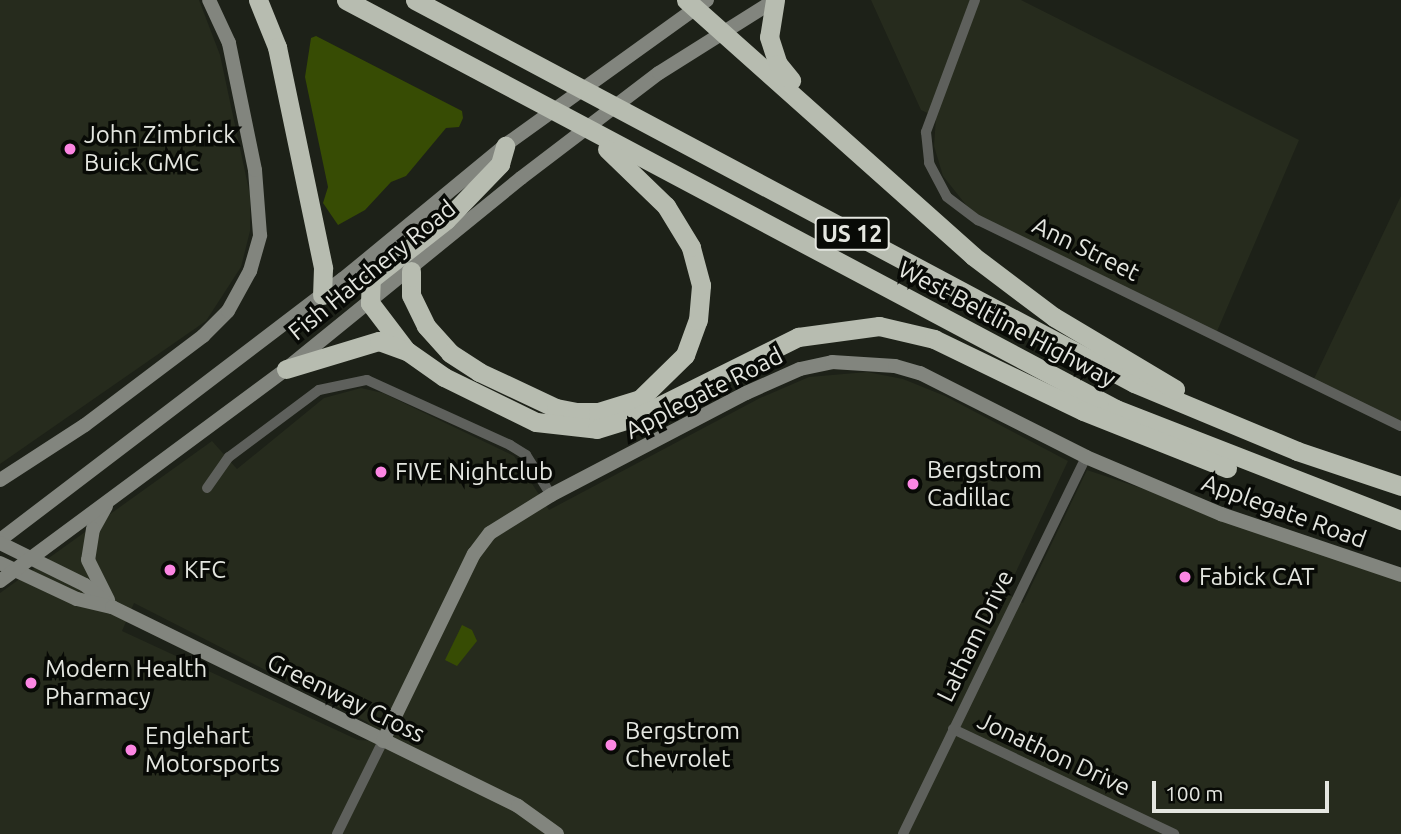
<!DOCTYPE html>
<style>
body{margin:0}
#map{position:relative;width:1401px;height:834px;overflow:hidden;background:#1d2118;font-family:Ubuntu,sans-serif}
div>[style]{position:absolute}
.built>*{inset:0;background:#262b1d}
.water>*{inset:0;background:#374c04}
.street>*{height:10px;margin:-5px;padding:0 5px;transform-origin:5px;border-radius:5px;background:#5e605c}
.secondary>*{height:14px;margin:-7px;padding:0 7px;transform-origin:7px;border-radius:7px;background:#82857e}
.highway>*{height:19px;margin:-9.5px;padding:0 9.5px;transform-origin:9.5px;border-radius:9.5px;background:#b7bcb0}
.dots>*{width:19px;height:19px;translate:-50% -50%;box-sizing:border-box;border:4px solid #080a06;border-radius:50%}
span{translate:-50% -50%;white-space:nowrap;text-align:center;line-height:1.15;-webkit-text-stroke:7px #080a06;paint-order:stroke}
.shield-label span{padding:2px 5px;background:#080a06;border:2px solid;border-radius:5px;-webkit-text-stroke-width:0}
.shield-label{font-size:23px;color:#e4e6e0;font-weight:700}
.poi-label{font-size:24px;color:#e4e6e0}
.left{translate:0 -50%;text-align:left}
.street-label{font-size:24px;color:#e4e6e0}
.scale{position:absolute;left:1152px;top:781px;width:177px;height:32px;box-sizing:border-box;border:4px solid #e4e6e0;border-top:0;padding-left:9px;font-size:21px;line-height:24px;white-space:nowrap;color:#e4e6e0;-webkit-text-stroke:5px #080a06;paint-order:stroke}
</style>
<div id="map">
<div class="built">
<div style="clip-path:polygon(0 0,199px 0,220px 55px,250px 195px,250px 231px,241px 267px,206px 321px,0 464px)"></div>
<div style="clip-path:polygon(871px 0,1021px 0,1299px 140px,1215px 336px,978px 220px,943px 176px,934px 146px,936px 117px,921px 110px)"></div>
<div style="clip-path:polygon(1401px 196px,1401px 426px,1312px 383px)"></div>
<div style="clip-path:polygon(evenodd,867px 372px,903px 379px,945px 396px,1068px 461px,1006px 593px,1023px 603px,1087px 470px,1401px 575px,1401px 834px,0 834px,0 593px,212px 441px,237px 469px,324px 398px,361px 388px,383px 393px,514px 456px,549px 510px,760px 398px,809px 377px,867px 372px,134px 603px,367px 722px,383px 741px,358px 740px,122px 631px,134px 603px)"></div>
</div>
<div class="water">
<div style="clip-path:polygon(316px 36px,462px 111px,463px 118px,459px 127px,446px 128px,406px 176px,391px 182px,365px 210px,338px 225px,323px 203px,328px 187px,305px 77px,311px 38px)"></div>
<div style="clip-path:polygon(462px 625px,472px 630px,477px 641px,457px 666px,445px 660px)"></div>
</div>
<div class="street">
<div style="left:975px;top:0;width:141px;rotate:110.4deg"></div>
<div style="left:926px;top:132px;width:31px;rotate:84deg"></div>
<div style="left:929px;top:163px;width:38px;rotate:62deg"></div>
<div style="left:947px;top:197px;width:39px;rotate:37deg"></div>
<div style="left:978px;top:220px;width:470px;rotate:26deg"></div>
<div style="left:207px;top:488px;width:38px;rotate:-55deg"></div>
<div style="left:229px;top:457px;width:112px;rotate:-36.7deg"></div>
<div style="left:319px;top:390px;width:49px;rotate:-11.8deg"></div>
<div style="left:367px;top:380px;width:157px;rotate:24.4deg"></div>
<div style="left:510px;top:445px;width:19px;rotate:32deg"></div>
<div style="left:526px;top:455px;width:47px;rotate:58deg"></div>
<div style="left:953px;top:729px;width:245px;rotate:25.4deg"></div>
<div style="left:337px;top:834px;width:104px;rotate:-63.7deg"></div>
<div style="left:903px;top:834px;width:419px;rotate:-64.1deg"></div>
</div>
<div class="secondary">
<div style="left:0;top:480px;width:101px;rotate:-32.9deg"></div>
<div style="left:85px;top:425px;width:148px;rotate:-37deg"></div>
<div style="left:203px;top:336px;width:35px;rotate:-45deg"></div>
<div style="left:228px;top:311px;width:46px;rotate:-61.2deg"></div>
<div style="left:250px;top:271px;width:37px;rotate:-74deg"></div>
<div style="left:260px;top:235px;width:65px;rotate:-94.4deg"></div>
<div style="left:255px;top:170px;width:130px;rotate:-101.6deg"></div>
<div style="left:229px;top:43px;width:47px;rotate:-114.9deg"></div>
<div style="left:106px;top:506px;width:26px;rotate:119deg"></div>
<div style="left:93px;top:529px;width:31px;rotate:99deg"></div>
<div style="left:88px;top:560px;width:45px;rotate:63.4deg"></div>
<div style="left:0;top:540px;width:431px;rotate:-37.3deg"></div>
<div style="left:343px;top:279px;width:214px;rotate:-39.5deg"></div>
<div style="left:508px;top:143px;width:245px;rotate:-35.7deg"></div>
<div style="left:0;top:543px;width:95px;rotate:26.3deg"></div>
<div style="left:85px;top:585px;width:30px;rotate:40deg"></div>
<div style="left:0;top:563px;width:85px;rotate:25.1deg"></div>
<div style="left:77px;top:599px;width:36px;rotate:13deg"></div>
<div style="left:112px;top:607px;width:452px;rotate:26.1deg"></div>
<div style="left:518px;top:806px;width:48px;rotate:35.7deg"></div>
<div style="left:0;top:581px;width:356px;rotate:-36.5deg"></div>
<div style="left:286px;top:369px;width:303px;rotate:-39.1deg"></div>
<div style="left:521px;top:178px;width:173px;rotate:-37.3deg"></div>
<div style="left:659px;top:73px;width:137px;rotate:-32.2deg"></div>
<div style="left:383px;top:741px;width:208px;rotate:-64.1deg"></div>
<div style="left:474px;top:554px;width:26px;rotate:-53deg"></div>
<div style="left:490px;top:533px;width:72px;rotate:-31.9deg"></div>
<div style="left:551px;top:495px;width:220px;rotate:-27.6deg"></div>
<div style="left:746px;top:393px;width:59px;rotate:-24deg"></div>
<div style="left:800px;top:369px;width:33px;rotate:-12deg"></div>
<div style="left:832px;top:362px;width:63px;rotate:3.6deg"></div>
<div style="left:895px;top:366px;width:26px;rotate:16deg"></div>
<div style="left:920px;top:373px;width:186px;rotate:26.8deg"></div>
<div style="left:1086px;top:457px;width:147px;rotate:22.9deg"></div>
<div style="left:1221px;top:514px;width:190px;rotate:18.7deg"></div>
</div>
<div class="highway">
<div style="left:258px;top:0;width:51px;rotate:68deg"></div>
<div style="left:277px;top:47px;width:226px;rotate:78.2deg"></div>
<div style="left:323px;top:268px;width:27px;rotate:92deg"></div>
<div style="left:346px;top:0;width:872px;rotate:27.98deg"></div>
<div style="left:1116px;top:409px;width:306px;rotate:21.3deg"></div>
<div style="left:415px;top:0;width:815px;rotate:28.04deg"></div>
<div style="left:1134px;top:383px;width:177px;rotate:22.6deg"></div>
<div style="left:1297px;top:451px;width:110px;rotate:18.6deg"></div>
<div style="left:686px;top:0;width:385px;rotate:41.7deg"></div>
<div style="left:973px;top:256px;width:101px;rotate:37deg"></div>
<div style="left:1054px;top:317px;width:141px;rotate:30.8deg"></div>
<div style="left:775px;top:0;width:37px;rotate:99deg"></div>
<div style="left:769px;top:37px;width:28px;rotate:72deg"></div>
<div style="left:778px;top:64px;width:21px;rotate:51deg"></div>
<div style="left:411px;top:271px;width:24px;rotate:90deg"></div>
<div style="left:411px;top:295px;width:34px;rotate:64deg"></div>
<div style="left:426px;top:326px;width:36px;rotate:48deg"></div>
<div style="left:450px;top:353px;width:35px;rotate:33deg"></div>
<div style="left:479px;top:372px;width:85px;rotate:25.1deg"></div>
<div style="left:556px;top:408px;width:21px;rotate:11deg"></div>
<div style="left:577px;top:412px;width:21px"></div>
<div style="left:598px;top:412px;width:44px;rotate:-17.2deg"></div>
<div style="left:640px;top:399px;width:63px;rotate:-44.4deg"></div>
<div style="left:685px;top:355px;width:37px;rotate:-70deg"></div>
<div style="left:698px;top:320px;width:35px;rotate:-85deg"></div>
<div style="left:701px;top:285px;width:39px;rotate:-105deg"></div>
<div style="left:691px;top:247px;width:48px;rotate:-121.4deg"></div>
<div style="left:666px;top:206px;width:82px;rotate:-136deg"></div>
<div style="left:405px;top:349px;width:58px;rotate:-127.3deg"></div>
<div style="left:370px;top:303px;width:24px;rotate:-88deg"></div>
<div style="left:371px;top:279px;width:95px;rotate:-38.2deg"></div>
<div style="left:446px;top:220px;width:78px;rotate:-46deg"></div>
<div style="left:500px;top:164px;width:19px;rotate:-74deg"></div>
<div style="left:286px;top:369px;width:97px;rotate:-16.8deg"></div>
<div style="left:379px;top:341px;width:30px;rotate:20deg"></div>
<div style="left:407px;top:351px;width:45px;rotate:35.1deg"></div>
<div style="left:444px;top:377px;width:102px;rotate:26.1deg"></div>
<div style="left:536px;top:422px;width:61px;rotate:6.5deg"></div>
<div style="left:597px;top:429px;width:44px;rotate:-17.2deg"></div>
<div style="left:639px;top:416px;width:178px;rotate:-26.4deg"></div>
<div style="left:798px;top:337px;width:82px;rotate:-7.7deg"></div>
<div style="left:879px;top:326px;width:57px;rotate:13.3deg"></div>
<div style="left:934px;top:339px;width:165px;rotate:25.8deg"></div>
<div style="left:1083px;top:411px;width:155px;rotate:21.6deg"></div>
</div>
<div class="dots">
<div style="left:70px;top:149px;background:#fc86e3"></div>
<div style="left:381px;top:472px;background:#fc86e3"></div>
<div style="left:913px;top:484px;background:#fc86e3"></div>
<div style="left:170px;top:570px;background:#fc86e3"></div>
<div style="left:1185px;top:577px;background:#fc86e3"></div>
<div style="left:31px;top:683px;background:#fc86e3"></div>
<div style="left:611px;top:745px;background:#fc86e3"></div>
<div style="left:131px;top:750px;background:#fc86e3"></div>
</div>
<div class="shield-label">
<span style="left:852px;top:234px">US 12</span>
</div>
<div class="poi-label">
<span class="left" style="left:84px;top:149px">John Zimbrick<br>Buick GMC</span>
<span class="left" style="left:927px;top:484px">Bergstrom<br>Cadillac</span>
<span class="left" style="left:395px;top:472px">FIVE Nightclub</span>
<span class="left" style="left:184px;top:570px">KFC</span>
<span class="left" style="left:1199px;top:577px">Fabick CAT</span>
<span class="left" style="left:45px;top:683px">Modern Health<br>Pharmacy</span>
<span class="left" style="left:625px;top:745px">Bergstrom<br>Chevrolet</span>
<span class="left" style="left:145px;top:750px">Englehart<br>Motorsports</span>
</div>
<div class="street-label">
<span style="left:1086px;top:249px;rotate:26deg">Ann Street</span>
<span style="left:372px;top:270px;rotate:-39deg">Fish Hatchery Road</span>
<span style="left:1007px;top:324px;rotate:28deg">West Beltline Highway</span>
<span style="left:704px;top:393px;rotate:-27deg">Applegate Road</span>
<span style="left:1284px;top:511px;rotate:20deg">Applegate Road</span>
<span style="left:975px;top:636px;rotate:-64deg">Latham Drive</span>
<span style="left:346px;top:698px;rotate:26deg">Greenway Cross</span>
<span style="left:1054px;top:754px;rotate:25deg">Jonathon Drive</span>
</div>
<div class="scale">100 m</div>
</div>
